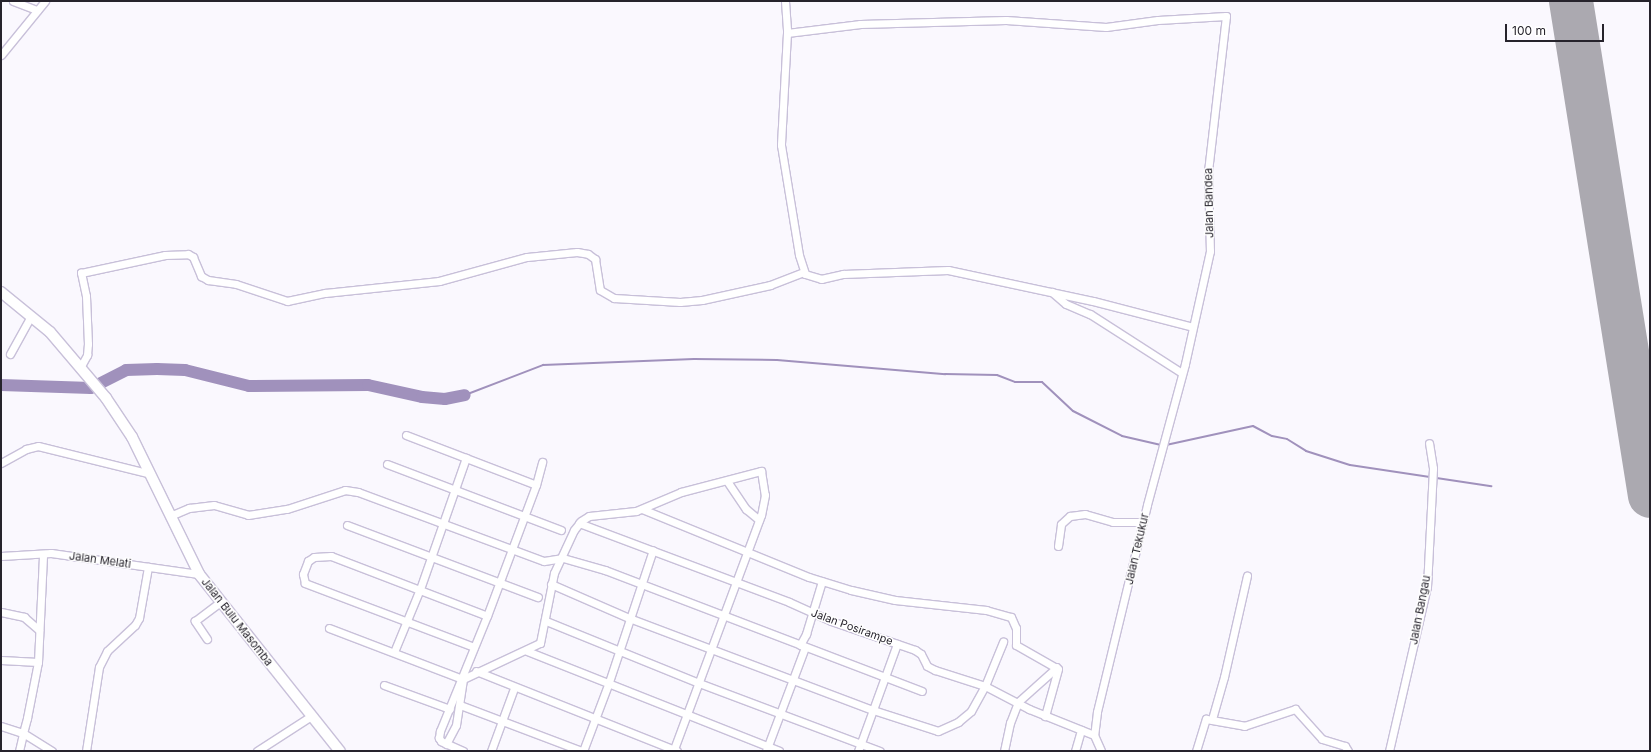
<!DOCTYPE html>
<style>
body{margin:0}
#map{position:relative;width:1651px;height:752px;overflow:hidden;background:#faf8fe;font-family:Inter,sans-serif}
div>[style]{position:absolute}
.stream>*{height:2px;margin:-1px;padding:0 1px;transform-origin:1px;border-radius:1px;background:#a091bc}
.river>*{height:12px;margin:-6px;padding:0 6px;transform-origin:6px;border-radius:6px;background:#a091bc}
.runway>*{height:44px;margin:-22px;padding:0 22px;transform-origin:22px;border-radius:22px;background:#aba9b0}
.roads{filter:drop-shadow(1px 0 #c8c0d9) drop-shadow(-1px 0 #c8c0d9) drop-shadow(0 1px #c8c0d9) drop-shadow(0 -1px #c8c0d9)}
.street>*{height:7px;margin:-3.5px;padding:0 3.5px;transform-origin:3.5px;border-radius:3.5px;background:#fff}
.secondary>*{height:10px;margin:-5px;padding:0 5px;transform-origin:5px;border-radius:5px;background:#fff}
span{translate:-50% -50%;white-space:nowrap;text-align:center;line-height:1.15;-webkit-text-stroke:3px #fff;paint-order:stroke}
.street-label{font-size:11px;color:#26232c}
.frame{position:absolute;inset:0;border:2px solid #26232c;pointer-events:none}
.scale{position:absolute;left:1505px;top:24px;width:99px;height:18px;box-sizing:border-box;border:2px solid #26232c;border-top:0;padding-left:5px;font-size:12px;line-height:14px;white-space:nowrap;color:#26232c;-webkit-text-stroke:3px #fff;paint-order:stroke}
</style>
<div id="map">
<div class="stream">
<div style="left:465px;top:395px;width:84px;rotate:-21deg"></div>
<div style="left:543px;top:365px;width:151px;rotate:-2.3deg"></div>
<div style="left:694px;top:359px;width:83px;rotate:0.7deg"></div>
<div style="left:777px;top:360px;width:169px;rotate:4.8deg"></div>
<div style="left:945px;top:374px;width:52px;rotate:1.1deg"></div>
<div style="left:997px;top:375px;width:19px;rotate:21deg"></div>
<div style="left:1015px;top:382px;width:27px"></div>
<div style="left:1042px;top:382px;width:42px;rotate:43.1deg"></div>
<div style="left:1073px;top:411px;width:55px;rotate:27deg"></div>
<div style="left:1122px;top:436px;width:40px;rotate:13deg"></div>
<div style="left:1166px;top:445px;width:89px;rotate:-12.3deg"></div>
<div style="left:1253px;top:426px;width:21px;rotate:28deg"></div>
<div style="left:1272px;top:436px;width:15px;rotate:11deg"></div>
<div style="left:1287px;top:439px;width:22px;rotate:32deg"></div>
<div style="left:1306px;top:451px;width:46px;rotate:17.7deg"></div>
<div style="left:1350px;top:465px;width:143px;rotate:8.5deg"></div>
</div>
<div class="river">
<div style="left:1px;top:385px;width:90px;rotate:1.9deg"></div>
<div style="left:91px;top:388px;width:39px;rotate:-27deg"></div>
<div style="left:126px;top:370px;width:31px;rotate:-2deg"></div>
<div style="left:157px;top:369px;width:28px;rotate:2deg"></div>
<div style="left:185px;top:370px;width:66px;rotate:14deg"></div>
<div style="left:249px;top:386px;width:119px;rotate:-0.5deg"></div>
<div style="left:368px;top:385px;width:55px;rotate:12.5deg"></div>
<div style="left:422px;top:397px;width:23px;rotate:5deg"></div>
<div style="left:445px;top:399px;width:20px;rotate:-11deg"></div>
</div>
<div class="runway">
<div style="left:1571px;top:1px;width:501px;rotate:80.93deg"></div>
</div>
<div class="roads">
<div class="street">
<div style="left:13px;top:1px;width:26px;rotate:21deg"></div>
<div style="left:785px;top:1px;width:32px;rotate:86deg"></div>
<div style="left:787px;top:33px;width:112px;rotate:93.1deg"></div>
<div style="left:781px;top:145px;width:111px;rotate:80.7deg"></div>
<div style="left:799px;top:255px;width:20px;rotate:72deg"></div>
<div style="left:805px;top:274px;width:17px;rotate:17deg"></div>
<div style="left:821px;top:279px;width:23px;rotate:-13deg"></div>
<div style="left:843px;top:274px;width:105px;rotate:-2.2deg"></div>
<div style="left:948px;top:270px;width:148px;rotate:12.1deg"></div>
<div style="left:1093px;top:301px;width:103px;rotate:14.6deg"></div>
<div style="left:787px;top:33px;width:74px;rotate:-7deg"></div>
<div style="left:860px;top:24px;width:146px;rotate:-1.6deg"></div>
<div style="left:1006px;top:20px;width:100px;rotate:4deg"></div>
<div style="left:1106px;top:27px;width:52px;rotate:-7.7deg"></div>
<div style="left:1158px;top:20px;width:68px;rotate:-3.4deg"></div>
<div style="left:1226px;top:16px;width:156px;rotate:96.6deg"></div>
<div style="left:1208px;top:171px;width:80px;rotate:88.6deg"></div>
<div style="left:1210px;top:251px;width:116px;rotate:102.5deg"></div>
<div style="left:1185px;top:364px;width:146px;rotate:105.1deg"></div>
<div style="left:1147px;top:505px;width:213px;rotate:103.6deg"></div>
<div style="left:1097px;top:712px;width:23px;rotate:97deg"></div>
<div style="left:1px;top:55px;width:70px;rotate:-50.8deg"></div>
<div style="left:1052px;top:292px;width:18px;rotate:41deg"></div>
<div style="left:1066px;top:304px;width:26px;rotate:23deg"></div>
<div style="left:1090px;top:314px;width:109px;rotate:32.7deg"></div>
<div style="left:10px;top:354px;width:43px;rotate:-61.1deg"></div>
<div style="left:81px;top:366px;width:13px;rotate:-61deg"></div>
<div style="left:87px;top:355px;width:11px;rotate:-85deg"></div>
<div style="left:88px;top:344px;width:48px;rotate:-92.4deg"></div>
<div style="left:86px;top:296px;width:24px;rotate:-102deg"></div>
<div style="left:81px;top:273px;width:86px;rotate:-12.1deg"></div>
<div style="left:165px;top:255px;width:23px;rotate:-2deg"></div>
<div style="left:188px;top:254px;width:6px;rotate:31deg"></div>
<div style="left:193px;top:257px;width:21px;rotate:67deg"></div>
<div style="left:201px;top:276px;width:8px;rotate:30deg"></div>
<div style="left:208px;top:280px;width:28px;rotate:8deg"></div>
<div style="left:236px;top:284px;width:54px;rotate:18.4deg"></div>
<div style="left:287px;top:301px;width:39px;rotate:-12deg"></div>
<div style="left:325px;top:293px;width:115px;rotate:-6deg"></div>
<div style="left:439px;top:281px;width:91px;rotate:-15.3deg"></div>
<div style="left:527px;top:257px;width:50px;rotate:-5.7deg"></div>
<div style="left:577px;top:252px;width:11px;rotate:10deg"></div>
<div style="left:588px;top:254px;width:9px;rotate:36deg"></div>
<div style="left:595px;top:259px;width:31px;rotate:81deg"></div>
<div style="left:600px;top:290px;width:16px;rotate:30deg"></div>
<div style="left:614px;top:298px;width:66px;rotate:3.5deg"></div>
<div style="left:680px;top:302px;width:22px;rotate:-5deg"></div>
<div style="left:702px;top:300px;width:70px;rotate:-12.4deg"></div>
<div style="left:770px;top:285px;width:36px;rotate:-21deg"></div>
<div style="left:406px;top:435px;width:139px;rotate:21deg"></div>
<div style="left:1px;top:463px;width:29px;rotate:-29deg"></div>
<div style="left:26px;top:449px;width:12px;rotate:-14deg"></div>
<div style="left:38px;top:446px;width:116px;rotate:13.9deg"></div>
<div style="left:387px;top:464px;width:186px;rotate:20.8deg"></div>
<div style="left:727px;top:481px;width:34px;rotate:56deg"></div>
<div style="left:746px;top:509px;width:17px;rotate:40deg"></div>
<div style="left:642px;top:509px;width:180px;rotate:22.2deg"></div>
<div style="left:809px;top:577px;width:44px;rotate:17.2deg"></div>
<div style="left:851px;top:590px;width:45px;rotate:12.8deg"></div>
<div style="left:895px;top:600px;width:92px;rotate:6.3deg"></div>
<div style="left:986px;top:610px;width:26px;rotate:16deg"></div>
<div style="left:1011px;top:617px;width:12px;rotate:66deg"></div>
<div style="left:1016px;top:628px;width:17px;rotate:90deg"></div>
<div style="left:1016px;top:645px;width:48px;rotate:29.7deg"></div>
<div style="left:1058px;top:669px;width:49px;rotate:105.5deg"></div>
<div style="left:170px;top:516px;width:21px;rotate:-23deg"></div>
<div style="left:189px;top:508px;width:25px;rotate:-7deg"></div>
<div style="left:214px;top:505px;width:35px;rotate:16deg"></div>
<div style="left:248px;top:515px;width:39px;rotate:-9deg"></div>
<div style="left:287px;top:509px;width:61px;rotate:-18.1deg"></div>
<div style="left:345px;top:490px;width:13px;rotate:9deg"></div>
<div style="left:358px;top:492px;width:198px;rotate:20.4deg"></div>
<div style="left:544px;top:561px;width:19px;rotate:-9deg"></div>
<div style="left:563px;top:558px;width:44px;rotate:15.9deg"></div>
<div style="left:605px;top:570px;width:339px;rotate:20.9deg"></div>
<div style="left:579px;top:523px;width:224px;rotate:20.6deg"></div>
<div style="left:789px;top:602px;width:46px;rotate:24.3deg"></div>
<div style="left:831px;top:621px;width:89px;rotate:19deg"></div>
<div style="left:915px;top:650px;width:7px;rotate:34deg"></div>
<div style="left:921px;top:654px;width:13px;rotate:63deg"></div>
<div style="left:927px;top:666px;width:9px;rotate:27deg"></div>
<div style="left:935px;top:670px;width:52px;rotate:17.7deg"></div>
<div style="left:985px;top:686px;width:50px;rotate:27.6deg"></div>
<div style="left:1029px;top:709px;width:70px;rotate:21.8deg"></div>
<div style="left:347px;top:525px;width:204px;rotate:20.7deg"></div>
<div style="left:1058px;top:546px;width:22px;rotate:-82deg"></div>
<div style="left:1061px;top:524px;width:12px;rotate:-42deg"></div>
<div style="left:1070px;top:516px;width:15px;rotate:-8deg"></div>
<div style="left:1085px;top:514px;width:29px;rotate:16deg"></div>
<div style="left:1113px;top:522px;width:30px"></div>
<div style="left:1px;top:556px;width:50px;rotate:-3.4deg"></div>
<div style="left:51px;top:553px;width:149px;rotate:8.1deg"></div>
<div style="left:551px;top:584px;width:85px;rotate:23.6deg"></div>
<div style="left:629px;top:618px;width:261px;rotate:20.7deg"></div>
<div style="left:873px;top:710px;width:68px;rotate:17.9deg"></div>
<div style="left:938px;top:731px;width:22px;rotate:-24deg"></div>
<div style="left:958px;top:722px;width:17px;rotate:-40deg"></div>
<div style="left:971px;top:711px;width:29px;rotate:-61deg"></div>
<div style="left:985px;top:686px;width:48px;rotate:-67.8deg"></div>
<div style="left:1px;top:612px;width:24px;rotate:12deg"></div>
<div style="left:24px;top:617px;width:20px;rotate:41deg"></div>
<div style="left:546px;top:621px;width:165px;rotate:22.1deg"></div>
<div style="left:699px;top:683px;width:193px;rotate:20.6deg"></div>
<div style="left:329px;top:628px;width:140px;rotate:20.9deg"></div>
<div style="left:207px;top:639px;width:22px;rotate:-124deg"></div>
<div style="left:195px;top:621px;width:31px;rotate:-37deg"></div>
<div style="left:800px;top:645px;width:13px;rotate:-61deg"></div>
<div style="left:806px;top:634px;width:55px;rotate:-73.2deg"></div>
<div style="left:474px;top:647px;width:181px;rotate:-159.3deg"></div>
<div style="left:305px;top:583px;width:9px;rotate:-103deg"></div>
<div style="left:303px;top:574px;width:14px;rotate:-69deg"></div>
<div style="left:308px;top:561px;width:7px;rotate:-34deg"></div>
<div style="left:314px;top:557px;width:17px;rotate:-3deg"></div>
<div style="left:331px;top:556px;width:167px;rotate:21deg"></div>
<div style="left:527px;top:651px;width:271px;rotate:21.6deg"></div>
<div style="left:394px;top:652px;width:68px;rotate:-67.6deg"></div>
<div style="left:420px;top:589px;width:139px;rotate:-70.7deg"></div>
<div style="left:1px;top:660px;width:37px;rotate:3deg"></div>
<div style="left:476px;top:671px;width:216px;rotate:21.7deg"></div>
<div style="left:384px;top:685px;width:70px;rotate:20deg"></div>
<div style="left:460px;top:705px;width:130px;rotate:20.7deg"></div>
<div style="left:1212px;top:719px;width:44px;rotate:-74.1deg"></div>
<div style="left:1224px;top:677px;width:104px;rotate:-77.2deg"></div>
<div style="left:1px;top:726px;width:23px;rotate:18deg"></div>
<div style="left:23px;top:733px;width:16px;rotate:-75deg"></div>
<div style="left:27px;top:718px;width:57px;rotate:-78.9deg"></div>
<div style="left:38px;top:662px;width:108px;rotate:-87.3deg"></div>
<div style="left:1094px;top:735px;width:17px;rotate:66deg"></div>
<div style="left:446px;top:744px;width:21px;rotate:-62deg"></div>
<div style="left:456px;top:725px;width:47px;rotate:-81.3deg"></div>
<div style="left:463px;top:679px;width:85px;rotate:-25.1deg"></div>
<div style="left:540px;top:643px;width:71px;rotate:-78.7deg"></div>
<div style="left:554px;top:573px;width:47px;rotate:-65.1deg"></div>
<div style="left:574px;top:530px;width:11px;rotate:-52deg"></div>
<div style="left:581px;top:521px;width:9px;rotate:-32deg"></div>
<div style="left:589px;top:516px;width:47px;rotate:-6.1deg"></div>
<div style="left:636px;top:511px;width:49px;rotate:-22.9deg"></div>
<div style="left:681px;top:492px;width:83px;rotate:-14.7deg"></div>
<div style="left:761px;top:471px;width:24px;rotate:81deg"></div>
<div style="left:765px;top:495px;width:20px;rotate:101deg"></div>
<div style="left:761px;top:515px;width:252px;rotate:110.4deg"></div>
<div style="left:19px;top:751px;width:18px;rotate:-77deg"></div>
<div style="left:23px;top:733px;width:34px;rotate:32deg"></div>
<div style="left:86px;top:751px;width:85px;rotate:-81.2deg"></div>
<div style="left:99px;top:667px;width:18px;rotate:-63deg"></div>
<div style="left:107px;top:651px;width:38px;rotate:-43deg"></div>
<div style="left:135px;top:625px;width:8px;rotate:-60deg"></div>
<div style="left:139px;top:618px;width:52px;rotate:-80deg"></div>
<div style="left:257px;top:751px;width:64px;rotate:-32.9deg"></div>
<div style="left:463px;top:751px;width:24px;rotate:-156deg"></div>
<div style="left:441px;top:741px;width:4px;rotate:-124deg"></div>
<div style="left:439px;top:738px;width:7px;rotate:-82deg"></div>
<div style="left:440px;top:731px;width:124px;rotate:-67.8deg"></div>
<div style="left:487px;top:616px;width:140px;rotate:-69.5deg"></div>
<div style="left:536px;top:485px;width:24px;rotate:-75deg"></div>
<div style="left:491px;top:751px;width:67px;rotate:-69.9deg"></div>
<div style="left:583px;top:751px;width:71px;rotate:-69.3deg"></div>
<div style="left:608px;top:685px;width:142px;rotate:-71.6deg"></div>
<div style="left:766px;top:751px;width:111px;rotate:-69.4deg"></div>
<div style="left:858px;top:751px;width:114px;rotate:-70deg"></div>
<div style="left:1004px;top:751px;width:29px;rotate:-78deg"></div>
<div style="left:1010px;top:723px;width:22px;rotate:-69deg"></div>
<div style="left:1018px;top:702px;width:52px;rotate:-41.9deg"></div>
<div style="left:1075px;top:751px;width:22px;rotate:-74deg"></div>
<div style="left:1196px;top:751px;width:34px;rotate:-73deg"></div>
<div style="left:1206px;top:719px;width:39px;rotate:10deg"></div>
<div style="left:1244px;top:726px;width:54px;rotate:-18.4deg"></div>
<div style="left:1295px;top:709px;width:40px;rotate:48deg"></div>
<div style="left:1322px;top:739px;width:24px;rotate:17deg"></div>
<div style="left:1345px;top:746px;width:6px;rotate:59deg"></div>
<div style="left:1389px;top:751px;width:168px;rotate:-77deg"></div>
<div style="left:1427px;top:587px;width:119px;rotate:-87.1deg"></div>
<div style="left:1433px;top:468px;width:25px;rotate:-99deg"></div>
</div>
<div class="secondary">
<div style="left:1px;top:292px;width:63px;rotate:39.2deg"></div>
<div style="left:50px;top:332px;width:87px;rotate:49.7deg"></div>
<div style="left:106px;top:398px;width:47px;rotate:56.3deg"></div>
<div style="left:132px;top:437px;width:153px;rotate:63.9deg"></div>
<div style="left:199px;top:574px;width:226px;rotate:51.5deg"></div>
</div>
</div>
<div class="street-label">
<span style="left:1209px;top:203px;rotate:-91deg">Jalan Bandea</span>
<span style="left:1137px;top:549px;rotate:-77deg">Jalan Tekukur</span>
<span style="left:100px;top:560px;rotate:8deg">Jalan Melati</span>
<span style="left:1420px;top:610px;rotate:-79deg">Jalan Bangau</span>
<span style="left:237px;top:622px;rotate:52deg">Jalan Bulu Masomba</span>
<span style="left:852px;top:627px;rotate:20deg">Jalan Posirampe</span>
</div>
<div class="frame"></div>
<div class="scale">100 m</div>
</div>
